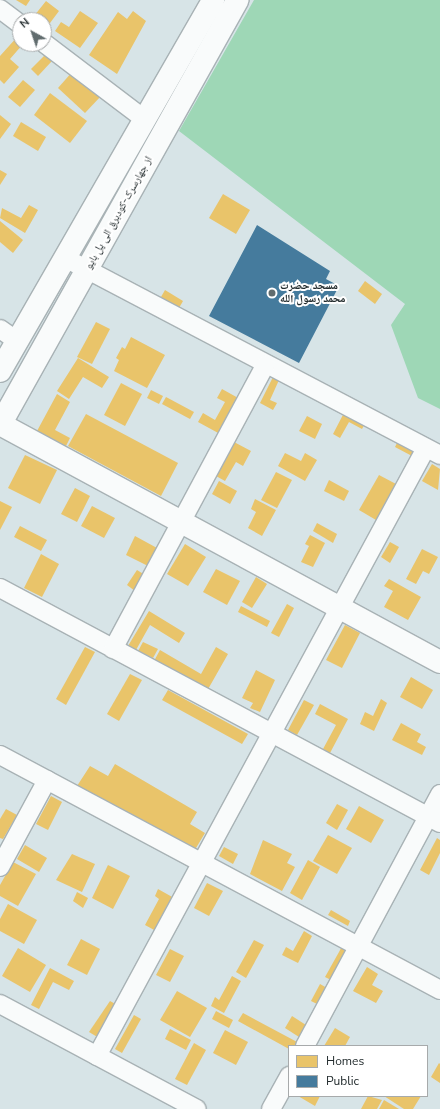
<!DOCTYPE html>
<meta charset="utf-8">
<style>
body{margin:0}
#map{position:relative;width:440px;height:1109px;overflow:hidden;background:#d7e4e7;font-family:"Nunito Sans","Noto Naskh Arabic",sans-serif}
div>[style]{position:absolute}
.green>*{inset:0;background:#9ed7b6}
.homes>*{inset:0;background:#e9c46a}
.public>*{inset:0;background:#457b9d}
.roads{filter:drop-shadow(1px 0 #a8b2b5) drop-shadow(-1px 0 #a8b2b5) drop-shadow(0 1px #a8b2b5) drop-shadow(0 -1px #a8b2b5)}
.minor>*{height:18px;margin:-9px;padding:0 9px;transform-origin:9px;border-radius:9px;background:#f9fbfb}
.tertiary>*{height:22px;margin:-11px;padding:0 11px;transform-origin:11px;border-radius:11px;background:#f9fbfb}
.dots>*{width:11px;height:11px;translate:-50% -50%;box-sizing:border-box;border:2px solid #fff;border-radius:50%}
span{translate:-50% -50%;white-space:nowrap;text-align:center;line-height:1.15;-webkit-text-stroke:4px #fff;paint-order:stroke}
.street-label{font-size:11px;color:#222b2d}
.poi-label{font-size:11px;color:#222b2d;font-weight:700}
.left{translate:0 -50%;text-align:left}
.legend{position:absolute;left:288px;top:1045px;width:140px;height:52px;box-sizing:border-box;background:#fff;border:1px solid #a7aaab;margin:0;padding:5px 7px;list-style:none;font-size:12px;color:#222b2d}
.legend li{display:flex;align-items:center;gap:8px;height:20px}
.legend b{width:20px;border:1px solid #a7aaab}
.north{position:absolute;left:12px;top:12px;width:40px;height:40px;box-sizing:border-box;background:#fff;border:1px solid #a7aaab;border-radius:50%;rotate:320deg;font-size:11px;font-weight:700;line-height:16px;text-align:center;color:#222b2d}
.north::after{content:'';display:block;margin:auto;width:14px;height:18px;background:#616c6e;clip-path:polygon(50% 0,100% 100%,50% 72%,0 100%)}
</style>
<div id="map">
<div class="green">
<div style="clip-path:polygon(254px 0,440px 0,440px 409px,418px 398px,391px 325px,405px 304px,179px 131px)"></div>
</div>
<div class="homes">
<div style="clip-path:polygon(16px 0,30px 0,26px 6px)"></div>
<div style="clip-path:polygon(46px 1px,59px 11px,47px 27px,44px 20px,34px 16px)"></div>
<div style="clip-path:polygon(80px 11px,98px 23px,80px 48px,55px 31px,61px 22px,69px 27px)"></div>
<div style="clip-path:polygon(133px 11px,146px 21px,117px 74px,89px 55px,118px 12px,127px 19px)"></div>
<div style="clip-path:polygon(18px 36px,20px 44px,23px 44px,10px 59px,19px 67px,4px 84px,0 80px,0 56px)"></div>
<div style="clip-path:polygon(45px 55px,52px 61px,38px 76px,31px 69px)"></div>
<div style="clip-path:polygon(73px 71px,101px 96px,85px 113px,58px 88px)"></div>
<div style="clip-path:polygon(23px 80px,35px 90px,20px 107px,8px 97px)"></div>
<div style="clip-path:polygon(50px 93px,87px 121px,70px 143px,34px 115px)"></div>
<div style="clip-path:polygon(0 115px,11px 124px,0 139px)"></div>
<div style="clip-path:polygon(21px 122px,46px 137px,38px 151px,13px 136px)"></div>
<div style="clip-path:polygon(0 170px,7px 174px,0 185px)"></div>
<div style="clip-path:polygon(223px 194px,250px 210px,236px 234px,209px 218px)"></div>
<div style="clip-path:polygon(29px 205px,38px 210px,25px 233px,0 218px,2px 208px,21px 218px)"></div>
<div style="clip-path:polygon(0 221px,23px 240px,13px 253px,0 242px)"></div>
<div style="clip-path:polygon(365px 281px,382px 294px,375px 304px,358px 291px)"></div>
<div style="clip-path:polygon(165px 290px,183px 301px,179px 308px,161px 297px)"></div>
<div style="clip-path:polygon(96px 322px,110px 329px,92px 364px,77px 357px)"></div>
<div style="clip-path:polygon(131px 337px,165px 355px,147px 388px,114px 371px,119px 360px,116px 358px,122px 347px,125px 349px)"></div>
<div style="clip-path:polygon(78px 358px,109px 377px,102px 388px,83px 377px,69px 399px,57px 391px)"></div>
<div style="clip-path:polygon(273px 377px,279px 380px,270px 400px,277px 403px,273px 410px,260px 403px)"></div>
<div style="clip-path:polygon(121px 383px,142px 394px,125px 426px,104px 415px)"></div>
<div style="clip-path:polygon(222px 389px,240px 399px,220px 434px,198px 422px,203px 413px,215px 420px,225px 402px,217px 398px)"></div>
<div style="clip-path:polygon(151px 390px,163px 396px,159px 404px,147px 398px)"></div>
<div style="clip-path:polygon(57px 394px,70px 402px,55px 430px,70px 438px,66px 446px,37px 431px)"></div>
<div style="clip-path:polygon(166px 397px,194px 412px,190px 419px,162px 404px)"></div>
<div style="clip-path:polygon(346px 409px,367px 420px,362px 429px,349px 422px,340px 438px,333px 434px)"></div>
<div style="clip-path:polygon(86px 414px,178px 463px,161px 496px,68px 446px)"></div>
<div style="clip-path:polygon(307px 416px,322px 424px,315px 439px,299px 431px)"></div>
<div style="clip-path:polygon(399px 439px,416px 448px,412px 456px,395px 447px)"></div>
<div style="clip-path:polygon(234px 442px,251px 451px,243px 466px,236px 462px,225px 481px,216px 476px)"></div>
<div style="clip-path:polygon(285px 453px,301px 461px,305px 453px,317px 460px,305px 481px,278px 466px)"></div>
<div style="clip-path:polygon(25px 455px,57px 470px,40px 504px,8px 488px)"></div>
<div style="clip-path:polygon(432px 464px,440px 469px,438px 490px,422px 481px)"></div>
<div style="clip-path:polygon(276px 472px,292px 480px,277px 508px,261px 500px)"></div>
<div style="clip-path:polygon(379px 475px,396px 484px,376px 520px,359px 510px)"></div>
<div style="clip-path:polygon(329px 480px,349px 491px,344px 501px,324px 491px)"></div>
<div style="clip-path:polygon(219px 481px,237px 491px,230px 504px,212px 494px)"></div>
<div style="clip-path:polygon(75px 488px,90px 496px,77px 522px,61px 514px)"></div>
<div style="clip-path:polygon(255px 499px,276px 510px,262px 536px,248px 528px,256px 512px,251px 509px)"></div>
<div style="clip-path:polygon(0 501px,12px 507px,0 530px)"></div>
<div style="clip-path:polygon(92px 506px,115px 518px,104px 538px,81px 526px)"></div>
<div style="clip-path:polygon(317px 523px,337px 534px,333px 543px,313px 531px)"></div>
<div style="clip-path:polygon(20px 526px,47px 540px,41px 551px,14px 537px)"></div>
<div style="clip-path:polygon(310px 535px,325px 543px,313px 567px,301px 562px,309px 546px,305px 544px)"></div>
<div style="clip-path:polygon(135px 536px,157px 548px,148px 566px,126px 555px)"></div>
<div style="clip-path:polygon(390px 542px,399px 547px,390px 563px,381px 557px)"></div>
<div style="clip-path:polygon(185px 544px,206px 557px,188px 586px,167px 574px)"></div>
<div style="clip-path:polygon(422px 549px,438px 557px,429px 574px,423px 571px,416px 584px,406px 579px)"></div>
<div style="clip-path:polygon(41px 554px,59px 564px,42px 597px,24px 588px)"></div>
<div style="clip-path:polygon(216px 569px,240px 581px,227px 605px,203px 592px)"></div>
<div style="clip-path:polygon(137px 570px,145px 575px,135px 591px,127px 585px)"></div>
<div style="clip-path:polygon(256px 577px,267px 584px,252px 608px,242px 602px)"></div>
<div style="clip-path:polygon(389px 579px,421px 597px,408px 620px,384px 607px,393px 591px,384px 586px)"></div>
<div style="clip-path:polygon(287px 604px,294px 608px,279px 637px,271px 633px)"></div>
<div style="clip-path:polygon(241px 606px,270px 621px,267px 627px,238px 612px)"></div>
<div style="clip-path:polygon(149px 611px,185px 633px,179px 643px,150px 625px,136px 650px,128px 646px)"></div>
<div style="clip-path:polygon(345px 625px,360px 633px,342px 668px,326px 660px)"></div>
<div style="clip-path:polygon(143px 642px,158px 649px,153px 658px,138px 651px)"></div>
<div style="clip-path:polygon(85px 647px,95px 652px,66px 705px,56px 699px)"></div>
<div style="clip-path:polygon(216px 647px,228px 654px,207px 691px,154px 661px,160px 650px,201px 674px)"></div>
<div style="clip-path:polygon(256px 670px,275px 680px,260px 712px,250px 708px,253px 703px,242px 698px)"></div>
<div style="clip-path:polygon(130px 674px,142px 680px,119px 721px,107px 714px)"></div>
<div style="clip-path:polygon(411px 677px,433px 690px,422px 709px,400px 697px)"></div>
<div style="clip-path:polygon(168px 690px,248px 734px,242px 744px,162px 700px)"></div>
<div style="clip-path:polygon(381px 699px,387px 703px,374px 731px,360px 724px,365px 712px,373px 716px)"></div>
<div style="clip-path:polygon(304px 700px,314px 705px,297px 735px,288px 730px)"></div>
<div style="clip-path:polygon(320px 704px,348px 719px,330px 753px,323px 749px,336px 725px,315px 714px)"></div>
<div style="clip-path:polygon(401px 723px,421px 734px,417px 742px,426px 747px,422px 755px,392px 740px)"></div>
<div style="clip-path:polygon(115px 764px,197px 812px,190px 824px,205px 833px,193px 853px,77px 786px,90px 766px,108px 776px)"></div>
<div style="clip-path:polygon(51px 796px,62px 802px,48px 830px,36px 824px)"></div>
<div style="clip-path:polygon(337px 804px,348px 810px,337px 830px,326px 823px)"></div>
<div style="clip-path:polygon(359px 806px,384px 820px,371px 843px,346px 829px)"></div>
<div style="clip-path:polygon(6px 809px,17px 815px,3px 839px,0 838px,0 819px)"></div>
<div style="clip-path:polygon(328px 835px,352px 848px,337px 874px,313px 861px)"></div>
<div style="clip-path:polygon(437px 838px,440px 840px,440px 853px,429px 875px,420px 870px)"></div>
<div style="clip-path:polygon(263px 840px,292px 854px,287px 863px,295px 867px,282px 891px,250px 874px)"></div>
<div style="clip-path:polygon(25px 845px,47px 858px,39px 872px,17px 859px)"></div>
<div style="clip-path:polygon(224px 847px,238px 854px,233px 864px,219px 856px)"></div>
<div style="clip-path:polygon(72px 854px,95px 864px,82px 892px,56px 880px)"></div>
<div style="clip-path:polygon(308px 860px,320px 867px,302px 900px,290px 893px)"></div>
<div style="clip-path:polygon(13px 862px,36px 874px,18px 906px,0 896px,0 885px)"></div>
<div style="clip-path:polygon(108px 865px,130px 876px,113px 909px,92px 898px)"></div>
<div style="clip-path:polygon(207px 883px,223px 891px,209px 916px,194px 908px)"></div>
<div style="clip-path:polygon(158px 889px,174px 898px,156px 931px,145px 925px,159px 899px,155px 896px)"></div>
<div style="clip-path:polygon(77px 892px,88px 898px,83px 908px,73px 901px)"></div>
<div style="clip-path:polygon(8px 904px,37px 920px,24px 944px,0 931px,0 919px)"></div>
<div style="clip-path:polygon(331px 910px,350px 921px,348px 926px,328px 915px)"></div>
<div style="clip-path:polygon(304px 931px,312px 936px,298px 963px,282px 955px,286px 947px,293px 951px)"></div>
<div style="clip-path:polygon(81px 939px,100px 949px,87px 975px,67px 965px)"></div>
<div style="clip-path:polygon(254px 940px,264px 945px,246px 978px,236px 972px)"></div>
<div style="clip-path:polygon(344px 943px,353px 947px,333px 981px,325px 977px)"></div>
<div style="clip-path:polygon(18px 948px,46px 965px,30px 992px,2px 976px)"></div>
<div style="clip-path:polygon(170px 949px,184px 956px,170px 982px,156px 975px)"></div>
<div style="clip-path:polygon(367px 967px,378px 974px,372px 985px,383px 991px,376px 1003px,353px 991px)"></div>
<div style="clip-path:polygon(50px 968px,74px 981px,69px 990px,53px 982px,39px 1009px,31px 1005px)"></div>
<div style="clip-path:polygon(232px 976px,241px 981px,224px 1013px,211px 1006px,215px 997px,219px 1000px)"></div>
<div style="clip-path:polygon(320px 984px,327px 988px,319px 1005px,311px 1001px)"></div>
<div style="clip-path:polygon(177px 991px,207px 1008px,190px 1037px,160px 1020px)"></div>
<div style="clip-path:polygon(110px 1001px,119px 1006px,99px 1038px,89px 1032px)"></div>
<div style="clip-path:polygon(216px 1011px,233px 1020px,229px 1028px,212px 1019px)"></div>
<div style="clip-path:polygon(243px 1013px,299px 1043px,297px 1046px,289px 1046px,289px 1049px,238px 1021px)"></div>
<div style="clip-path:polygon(134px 1015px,141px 1019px,122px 1053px,115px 1049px)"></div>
<div style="clip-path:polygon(292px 1016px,306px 1025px,299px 1037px,285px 1028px)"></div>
<div style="clip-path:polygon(335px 1028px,350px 1037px,345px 1046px,324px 1046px)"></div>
<div style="clip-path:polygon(170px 1029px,191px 1040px,186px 1050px,165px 1039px)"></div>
<div style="clip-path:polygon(225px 1030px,248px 1042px,236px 1065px,213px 1053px)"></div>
<div style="clip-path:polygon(194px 1043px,206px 1050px,187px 1085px,175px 1079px)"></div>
<div style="clip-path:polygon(439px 1063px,440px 1064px,440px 1083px,431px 1077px)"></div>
<div style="clip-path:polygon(298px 1096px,320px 1096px,315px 1106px)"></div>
<div style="clip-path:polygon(368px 1096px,382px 1100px,377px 1109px,361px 1109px)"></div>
<div style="clip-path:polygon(384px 1096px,421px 1096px,413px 1109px,404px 1109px)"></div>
<div style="clip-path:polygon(384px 1100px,399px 1109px,379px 1109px)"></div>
</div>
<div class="public">
<div style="clip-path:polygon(257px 225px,330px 271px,326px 279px,339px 286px,299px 363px,209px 316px)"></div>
</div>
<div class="roads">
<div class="minor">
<div style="left:0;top:9px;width:25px;rotate:37deg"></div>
<div style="left:44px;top:43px;width:126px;rotate:37.2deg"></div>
<div style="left:65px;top:258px;width:424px;rotate:27.7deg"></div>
<div style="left:0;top:329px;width:21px;rotate:35deg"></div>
<div style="left:0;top:588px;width:499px;rotate:28.1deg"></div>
<div style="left:113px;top:649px;width:323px;rotate:-61.8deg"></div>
<div style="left:0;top:755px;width:499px;rotate:28.1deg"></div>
<div style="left:0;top:867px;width:99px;rotate:-61.6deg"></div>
<div style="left:0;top:1004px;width:223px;rotate:28.1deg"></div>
<div style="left:305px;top:1046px;width:286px;rotate:-61.8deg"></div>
<div style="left:97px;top:1056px;width:691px;rotate:-61.58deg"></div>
<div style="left:271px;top:1109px;width:38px;rotate:-61deg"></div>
</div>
<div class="tertiary">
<div style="left:0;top:371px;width:428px;rotate:-60.1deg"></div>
<div style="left:0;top:424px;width:500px;rotate:28.41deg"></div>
<div style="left:0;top:425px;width:487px;rotate:-60.8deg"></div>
</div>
</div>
<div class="dots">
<div style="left:272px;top:293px;background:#616c6e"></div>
</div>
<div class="street-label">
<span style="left:119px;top:213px;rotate:-61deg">از جهارسرک-کودبرق الی پل بایو</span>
</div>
<div class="poi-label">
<span class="left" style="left:280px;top:293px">مسجد حضرت<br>محمد رسول الله</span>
</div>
<ul class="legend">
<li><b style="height:11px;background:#e9c46a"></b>Homes</li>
<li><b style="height:11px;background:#457b9d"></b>Public</li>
</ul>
<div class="north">N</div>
</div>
